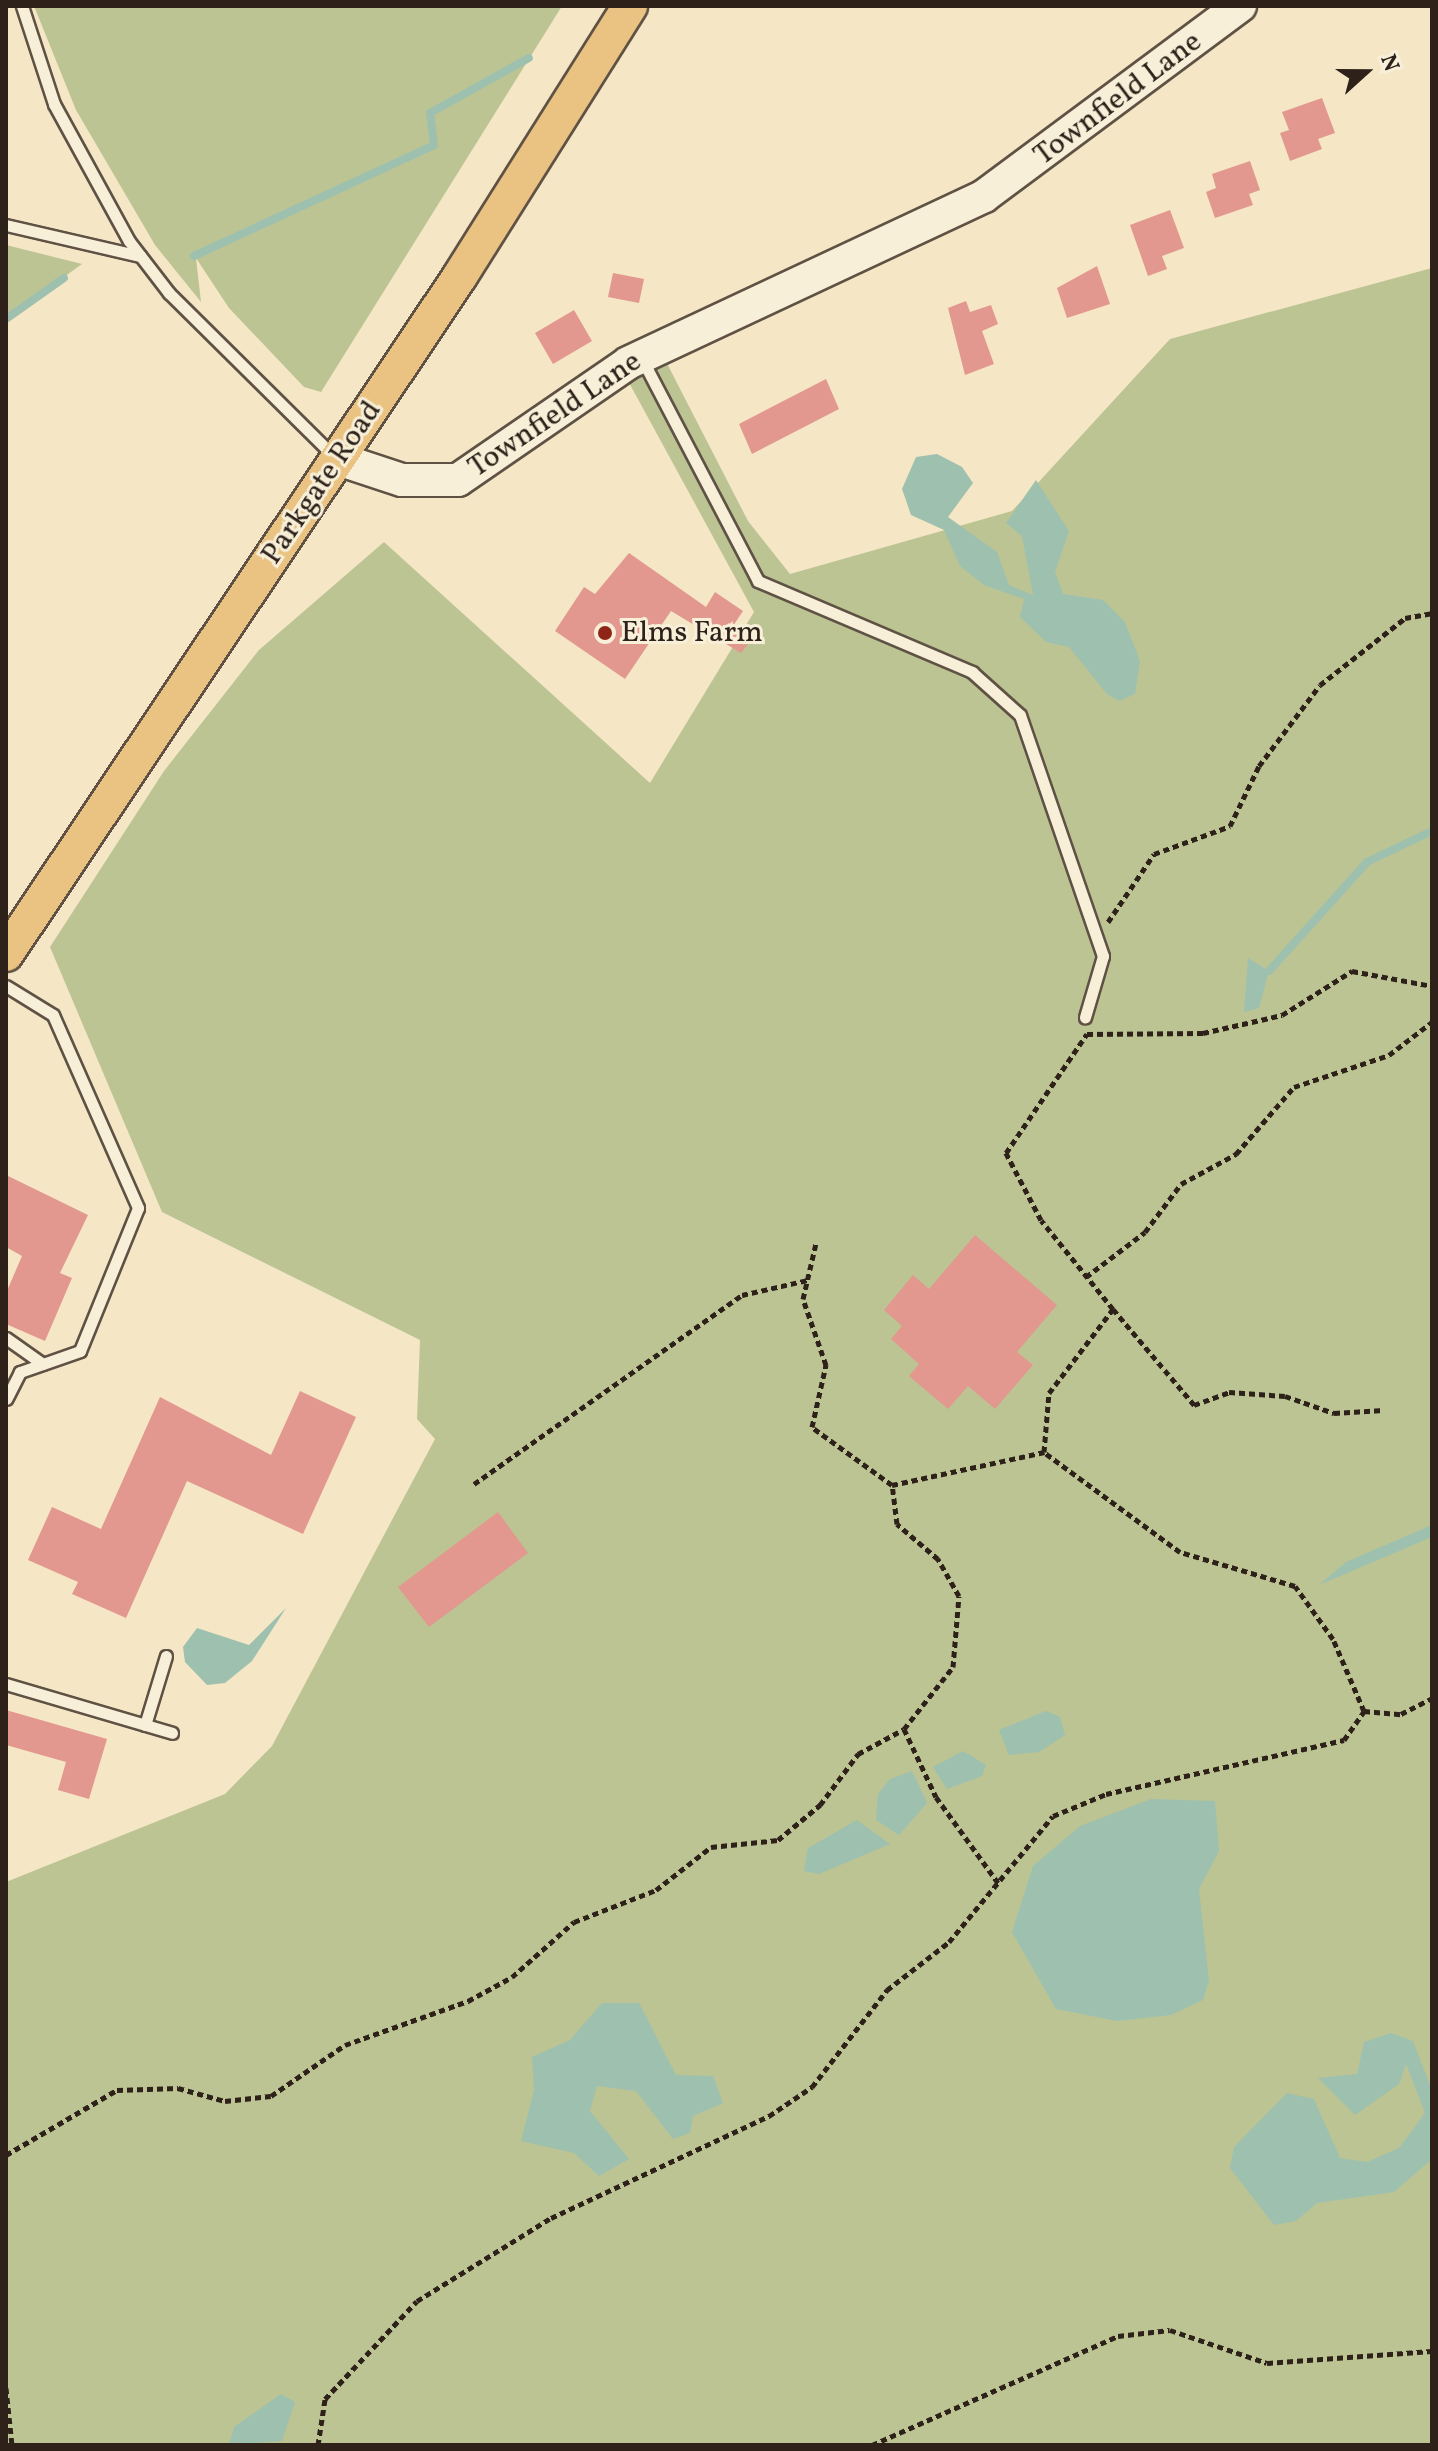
<!DOCTYPE html>
<style>
body{margin:0}
#map{position:relative;width:1438px;height:2451px;overflow:hidden;background:#f5e6c5;font-family:Vollkorn,serif}
div>[style]{position:absolute}
.green>*{inset:0;background:#bcc494}
.water>*{inset:0;background:#9dc0af}
.stream>*{height:8px;margin:-4px;padding:0 4px;transform-origin:4px;border-radius:4px;background:#9dc0af}
.building>*{inset:0;background:#e2988e}
.path>*{height:5px;margin-top:-2.5px;transform-origin:0;background:repeating-linear-gradient(90deg,#2d2119 0 6px,transparent 0 10px)}
.roads{filter:drop-shadow(2px 0 #5f5244) drop-shadow(-2px 0 #5f5244) drop-shadow(0 2px #5f5244) drop-shadow(0 -2px #5f5244)}
.lane>*{height:11px;margin:-5.5px;padding:0 5.5px;transform-origin:5.5px;border-radius:5.5px;background:#f8efd9}
.secondary>*{height:32px;margin:-16px;padding:0 16px;transform-origin:16px;border-radius:16px;background:#f8efd9}
.primary>*{height:34px;margin:-17px;padding:0 17px;transform-origin:17px;border-radius:17px;background:#eac382}
.dots>*{width:22px;height:22px;translate:-50% -50%;box-sizing:border-box;border:4px solid #f8efd9;border-radius:50%}
span{translate:-50% -50%;white-space:nowrap;text-align:center;line-height:1.15;-webkit-text-stroke:6px #f8efd9;paint-order:stroke}
.street-label{font-size:30px;color:#2d2119}
.poi-label{font-size:30px;color:#2d2119}
.left{translate:0 -50%;text-align:left}
.frame{position:absolute;inset:0;border:8px solid #2d2119;pointer-events:none}
.north{position:absolute;left:1326px;top:32px;width:80px;height:80px;-webkit-text-stroke:6px #f8efd9;paint-order:stroke;rotate:69deg;font-size:22px;font-weight:700;line-height:32px;text-align:center;color:#2d2119}
.north::after{content:'';display:block;margin:auto;width:28px;height:36px;background:#2d2119;clip-path:polygon(50% 0,100% 100%,50% 72%,0 100%)}
</style>
<div id="map">
<div class="green">
<div style="clip-path:polygon(34px 6px,562px 6px,321px 392px,304px 387px,229px 308px,196px 258px,201px 302px,155px 245px,76px 110px)"></div>
<div style="clip-path:polygon(6px 245px,82px 264px,6px 319px)"></div>
<div style="clip-path:polygon(1432px 268px,1432px 2445px,6px 2445px,6px 1882px,225px 1794px,272px 1746px,435px 1439px,417px 1419px,420px 1340px,162px 1212px,50px 947px,164px 771px,259px 650px,384px 542px,650px 783px,754px 612px,621px 368px,659px 348px,748px 521px,790px 574px,1012px 511px,1170px 339px)"></div>
</div>
<div class="water">
<div style="clip-path:polygon(937px 454px,962px 467px,973px 483px,948px 517px,997px 552px,1009px 585px,1033px 595px,1022px 536px,1006px 523px,1036px 480px,1069px 531px,1055px 572px,1063px 594px,1103px 600px,1125px 622px,1140px 661px,1135px 694px,1119px 701px,1107px 694px,1069px 647px,1046px 642px,1020px 617px,1024px 599px,984px 585px,960px 566px,944px 530px,911px 515px,902px 489px,916px 457px)"></div>
<div style="clip-path:polygon(1248px 958px,1269px 971px,1259px 1008px,1244px 1012px)"></div>
<div style="clip-path:polygon(1432px 1525px,1432px 1537px,1319px 1585px,1346px 1562px)"></div>
<div style="clip-path:polygon(286px 1608px,252px 1661px,225px 1683px,207px 1685px,185px 1662px,183px 1647px,197px 1628px,249px 1645px)"></div>
<div style="clip-path:polygon(1046px 1711px,1060px 1717px,1065px 1735px,1039px 1752px,1009px 1755px,999px 1730px)"></div>
<div style="clip-path:polygon(963px 1751px,986px 1765px,982px 1776px,947px 1789px,933px 1767px)"></div>
<div style="clip-path:polygon(912px 1771px,927px 1803px,899px 1835px,876px 1820px,878px 1794px,890px 1779px)"></div>
<div style="clip-path:polygon(1151px 1799px,1215px 1801px,1219px 1851px,1199px 1889px,1209px 1980px,1203px 2000px,1171px 2015px,1117px 2021px,1056px 2009px,1012px 1932px,1033px 1866px,1080px 1826px)"></div>
<div style="clip-path:polygon(857px 1820px,890px 1844px,819px 1874px,804px 1871px,808px 1848px)"></div>
<div style="clip-path:polygon(602px 2003px,639px 2003px,676px 2075px,713px 2076px,723px 2103px,693px 2116px,690px 2133px,673px 2139px,636px 2091px,597px 2086px,590px 2111px,629px 2159px,599px 2176px,574px 2153px,521px 2141px,534px 2090px,532px 2057px,570px 2040px)"></div>
<div style="clip-path:polygon(1391px 2033px,1413px 2041px,1432px 2090px,1432px 2159px,1394px 2192px,1317px 2203px,1296px 2221px,1274px 2225px,1230px 2168px,1234px 2147px,1287px 2093px,1314px 2099px,1340px 2158px,1367px 2162px,1399px 2148px,1425px 2113px,1406px 2064px,1399px 2084px,1355px 2115px,1318px 2078px,1357px 2074px,1364px 2042px)"></div>
<div style="clip-path:polygon(281px 2394px,295px 2402px,282px 2441px,229px 2445px,234px 2427px)"></div>
</div>
<div class="stream">
<div style="left:194px;top:256px;width:264px;rotate:-24.8deg"></div>
<div style="left:434px;top:145px;width:32px;rotate:-97deg"></div>
<div style="left:430px;top:113px;width:113px;rotate:-29.1deg"></div>
<div style="left:6px;top:319px;width:71px;rotate:-35.3deg"></div>
<div style="left:1269px;top:971px;width:147px;rotate:-48deg"></div>
<div style="left:1367px;top:862px;width:72px;rotate:-25.5deg"></div>
</div>
<div class="building">
<div style="clip-path:polygon(1322px 98px,1335px 133px,1318px 139px,1322px 149px,1290px 161px,1280px 133px,1289px 130px,1282px 112px)"></div>
<div style="clip-path:polygon(1250px 161px,1260px 190px,1249px 194px,1253px 205px,1215px 218px,1206px 192px,1216px 188px,1212px 174px)"></div>
<div style="clip-path:polygon(1170px 210px,1184px 248px,1162px 256px,1167px 269px,1148px 276px,1130px 225px)"></div>
<div style="clip-path:polygon(1097px 266px,1110px 304px,1067px 318px,1057px 288px)"></div>
<div style="clip-path:polygon(613px 273px,644px 279px,639px 303px,608px 297px)"></div>
<div style="clip-path:polygon(966px 301px,970px 312px,991px 305px,998px 324px,982px 331px,994px 364px,965px 375px,948px 308px)"></div>
<div style="clip-path:polygon(574px 310px,592px 341px,553px 364px,535px 333px)"></div>
<div style="clip-path:polygon(826px 379px,839px 409px,752px 454px,739px 424px)"></div>
<div style="clip-path:polygon(629px 553px,706px 607px,715px 592px,743px 611px,733px 626px,751px 640px,741px 653px,671px 611px,625px 679px,555px 631px,584px 587px,595px 594px)"></div>
<div style="clip-path:polygon(6px 1175px,88px 1215px,60px 1273px,72px 1278px,45px 1341px,6px 1324px,6px 1293px,22px 1256px,6px 1247px)"></div>
<div style="clip-path:polygon(975px 1235px,1057px 1305px,1017px 1352px,1033px 1365px,995px 1409px,968px 1386px,948px 1409px,909px 1376px,919px 1364px,891px 1339px,902px 1326px,884px 1310px,913px 1275px,929px 1289px)"></div>
<div style="clip-path:polygon(300px 1391px,356px 1417px,303px 1534px,187px 1481px,126px 1618px,72px 1594px,78px 1582px,28px 1560px,52px 1507px,101px 1529px,160px 1397px,271px 1455px)"></div>
<div style="clip-path:polygon(498px 1512px,528px 1553px,429px 1627px,398px 1587px)"></div>
<div style="clip-path:polygon(6px 1710px,107px 1739px,89px 1799px,58px 1790px,66px 1762px,6px 1745px)"></div>
</div>
<div class="path">
<div style="left:1108px;top:922px;width:82px;rotate:-55.9deg"></div>
<div style="left:1154px;top:854px;width:81px;rotate:-20.2deg"></div>
<div style="left:1230px;top:826px;width:67px;rotate:-64.2deg"></div>
<div style="left:1259px;top:766px;width:101px;rotate:-53deg"></div>
<div style="left:1320px;top:685px;width:108px;rotate:-38.2deg"></div>
<div style="left:1405px;top:618px;width:27px;rotate:-10deg"></div>
<div style="left:1086px;top:1277px;width:74px;rotate:-37.3deg"></div>
<div style="left:1145px;top:1232px;width:60px;rotate:-53.1deg"></div>
<div style="left:1181px;top:1184px;width:63px;rotate:-28.6deg"></div>
<div style="left:1236px;top:1154px;width:89px;rotate:-49.1deg"></div>
<div style="left:1294px;top:1087px;width:100px;rotate:-18.6deg"></div>
<div style="left:1389px;top:1055px;width:54px;rotate:-37.5deg"></div>
<div style="left:1113px;top:1309px;width:126px;rotate:49.8deg"></div>
<div style="left:1194px;top:1405px;width:37px;rotate:-20deg"></div>
<div style="left:1229px;top:1392px;width:56px;rotate:4.1deg"></div>
<div style="left:1285px;top:1396px;width:52px;rotate:19.1deg"></div>
<div style="left:1334px;top:1413px;width:50px;rotate:-3.4deg"></div>
<div style="left:474px;top:1484px;width:328px;rotate:-35.2deg"></div>
<div style="left:742px;top:1295px;width:68px;rotate:-12.8deg"></div>
<div style="left:892px;top:1485px;width:156px;rotate:-12.2deg"></div>
<div style="left:1364px;top:1711px;width:37px;rotate:5deg"></div>
<div style="left:1401px;top:1714px;width:35px;rotate:-27deg"></div>
<div style="left:904px;top:1729px;width:75px;rotate:64.8deg"></div>
<div style="left:936px;top:1797px;width:107px;rotate:54.1deg"></div>
<div style="left:6px;top:2155px;width:129px;rotate:-30.4deg"></div>
<div style="left:117px;top:2090px;width:61px;rotate:-1.9deg"></div>
<div style="left:178px;top:2088px;width:49px;rotate:15.5deg"></div>
<div style="left:225px;top:2101px;width:46px;rotate:-6.2deg"></div>
<div style="left:271px;top:2096px;width:90px;rotate:-34.6deg"></div>
<div style="left:345px;top:2045px;width:131px;rotate:-19.7deg"></div>
<div style="left:468px;top:2001px;width:50px;rotate:-28.6deg"></div>
<div style="left:512px;top:1977px;width:83px;rotate:-41.6deg"></div>
<div style="left:574px;top:1922px;width:88px;rotate:-21.3deg"></div>
<div style="left:656px;top:1890px;width:70px;rotate:-38deg"></div>
<div style="left:711px;top:1847px;width:67px;rotate:-6deg"></div>
<div style="left:778px;top:1840px;width:55px;rotate:-39.8deg"></div>
<div style="left:820px;top:1805px;width:64px;rotate:-53.3deg"></div>
<div style="left:858px;top:1754px;width:52px;rotate:-28.5deg"></div>
<div style="left:904px;top:1729px;width:79px;rotate:-51.7deg"></div>
<div style="left:953px;top:1667px;width:71px;rotate:-85.2deg"></div>
<div style="left:959px;top:1596px;width:43px;rotate:-119.6deg"></div>
<div style="left:938px;top:1559px;width:54px;rotate:-139.5deg"></div>
<div style="left:897px;top:1524px;width:39px;rotate:-97deg"></div>
<div style="left:892px;top:1485px;width:99px;rotate:-144.1deg"></div>
<div style="left:812px;top:1427px;width:64px;rotate:-77.3deg"></div>
<div style="left:826px;top:1365px;width:70px;rotate:-109.2deg"></div>
<div style="left:803px;top:1299px;width:57px;rotate:-76.9deg"></div>
<div style="left:6px;top:2388px;width:57px;rotate:84deg"></div>
<div style="left:318px;top:2445px;width:47px;rotate:-81.3deg"></div>
<div style="left:325px;top:2399px;width:134px;rotate:-46.8deg"></div>
<div style="left:417px;top:2301px;width:158px;rotate:-31.8deg"></div>
<div style="left:551px;top:2218px;width:241px;rotate:-25.1deg"></div>
<div style="left:769px;top:2116px;width:52px;rotate:-34deg"></div>
<div style="left:812px;top:2087px;width:123px;rotate:-52.3deg"></div>
<div style="left:887px;top:1990px;width:78px;rotate:-37.7deg"></div>
<div style="left:949px;top:1942px;width:163px;rotate:-50.5deg"></div>
<div style="left:1053px;top:1816px;width:57px;rotate:-22.5deg"></div>
<div style="left:1106px;top:1794px;width:244px;rotate:-12.8deg"></div>
<div style="left:1344px;top:1740px;width:35px;rotate:-55deg"></div>
<div style="left:1364px;top:1711px;width:78px;rotate:-113.3deg"></div>
<div style="left:1333px;top:1639px;width:65px;rotate:-125.6deg"></div>
<div style="left:1295px;top:1586px;width:120px;rotate:-163.5deg"></div>
<div style="left:1180px;top:1552px;width:169px;rotate:-143.7deg"></div>
<div style="left:1044px;top:1452px;width:59px;rotate:-85.2deg"></div>
<div style="left:1049px;top:1393px;width:106px;rotate:-52.7deg"></div>
<div style="left:1113px;top:1309px;width:114px;rotate:-129deg"></div>
<div style="left:1041px;top:1220px;width:76px;rotate:-117.6deg"></div>
<div style="left:1006px;top:1153px;width:144px;rotate:-55.8deg"></div>
<div style="left:1087px;top:1034px;width:116px;rotate:-0.5deg"></div>
<div style="left:1203px;top:1033px;width:81px;rotate:-12.8deg"></div>
<div style="left:1282px;top:1015px;width:83px;rotate:-32.2deg"></div>
<div style="left:1352px;top:971px;width:81px;rotate:10.6deg"></div>
<div style="left:872px;top:2445px;width:269px;rotate:-23.9deg"></div>
<div style="left:1118px;top:2336px;width:52px;rotate:-6.6deg"></div>
<div style="left:1170px;top:2330px;width:102px;rotate:18.8deg"></div>
<div style="left:1267px;top:2363px;width:165px;rotate:-4.2deg"></div>
</div>
<div class="roads">
<div class="lane">
<div style="left:22px;top:6px;width:103px;rotate:71.9deg"></div>
<div style="left:54px;top:104px;width:156px;rotate:61.3deg"></div>
<div style="left:129px;top:241px;width:66px;rotate:52.4deg"></div>
<div style="left:169px;top:293px;width:232px;rotate:44.7deg"></div>
<div style="left:6px;top:225px;width:138px;rotate:13deg"></div>
<div style="left:643px;top:361px;width:248px;rotate:62.4deg"></div>
<div style="left:758px;top:581px;width:233px;rotate:23deg"></div>
<div style="left:972px;top:672px;width:64px;rotate:41.9deg"></div>
<div style="left:1020px;top:715px;width:255px;rotate:71deg"></div>
<div style="left:1103px;top:956px;width:64px;rotate:106.4deg"></div>
<div style="left:6px;top:986px;width:55px;rotate:31.7deg"></div>
<div style="left:53px;top:1015px;width:211px;rotate:66.2deg"></div>
<div style="left:138px;top:1208px;width:154px;rotate:112.1deg"></div>
<div style="left:80px;top:1351px;width:64px;rotate:160.7deg"></div>
<div style="left:20px;top:1372px;width:30px;rotate:117deg"></div>
<div style="left:6px;top:1338px;width:45px;rotate:35.1deg"></div>
<div style="left:6px;top:1684px;width:173px;rotate:16.4deg"></div>
<div style="left:145px;top:1725px;width:72px;rotate:-73.1deg"></div>
</div>
<div class="secondary">
<div style="left:338px;top:459px;width:67px;rotate:18.2deg"></div>
<div style="left:402px;top:480px;width:56px"></div>
<div style="left:458px;top:480px;width:206px;rotate:-34.5deg"></div>
<div style="left:628px;top:363px;width:393px;rotate:-25.1deg"></div>
<div style="left:984px;top:196px;width:319px;rotate:-36.6deg"></div>
</div>
<div class="primary">
<div style="left:6px;top:954px;width:816px;rotate:-56.19deg"></div>
<div style="left:460px;top:276px;width:319px;rotate:-57.8deg"></div>
</div>
</div>
<div class="dots">
<div style="left:605px;top:633px;background:#8f2418"></div>
</div>
<div class="street-label">
<span style="left:1118px;top:99px;rotate:-37deg">Townfield Lane</span>
<span style="left:555px;top:415px;rotate:-34deg">Townfield Lane</span>
<span style="left:322px;top:483px;rotate:-56deg">Parkgate Road</span>
</div>
<div class="poi-label">
<span class="left" style="left:621px;top:633px">Elms Farm</span>
</div>
<div class="frame"></div>
<div class="north">N</div>
</div>
